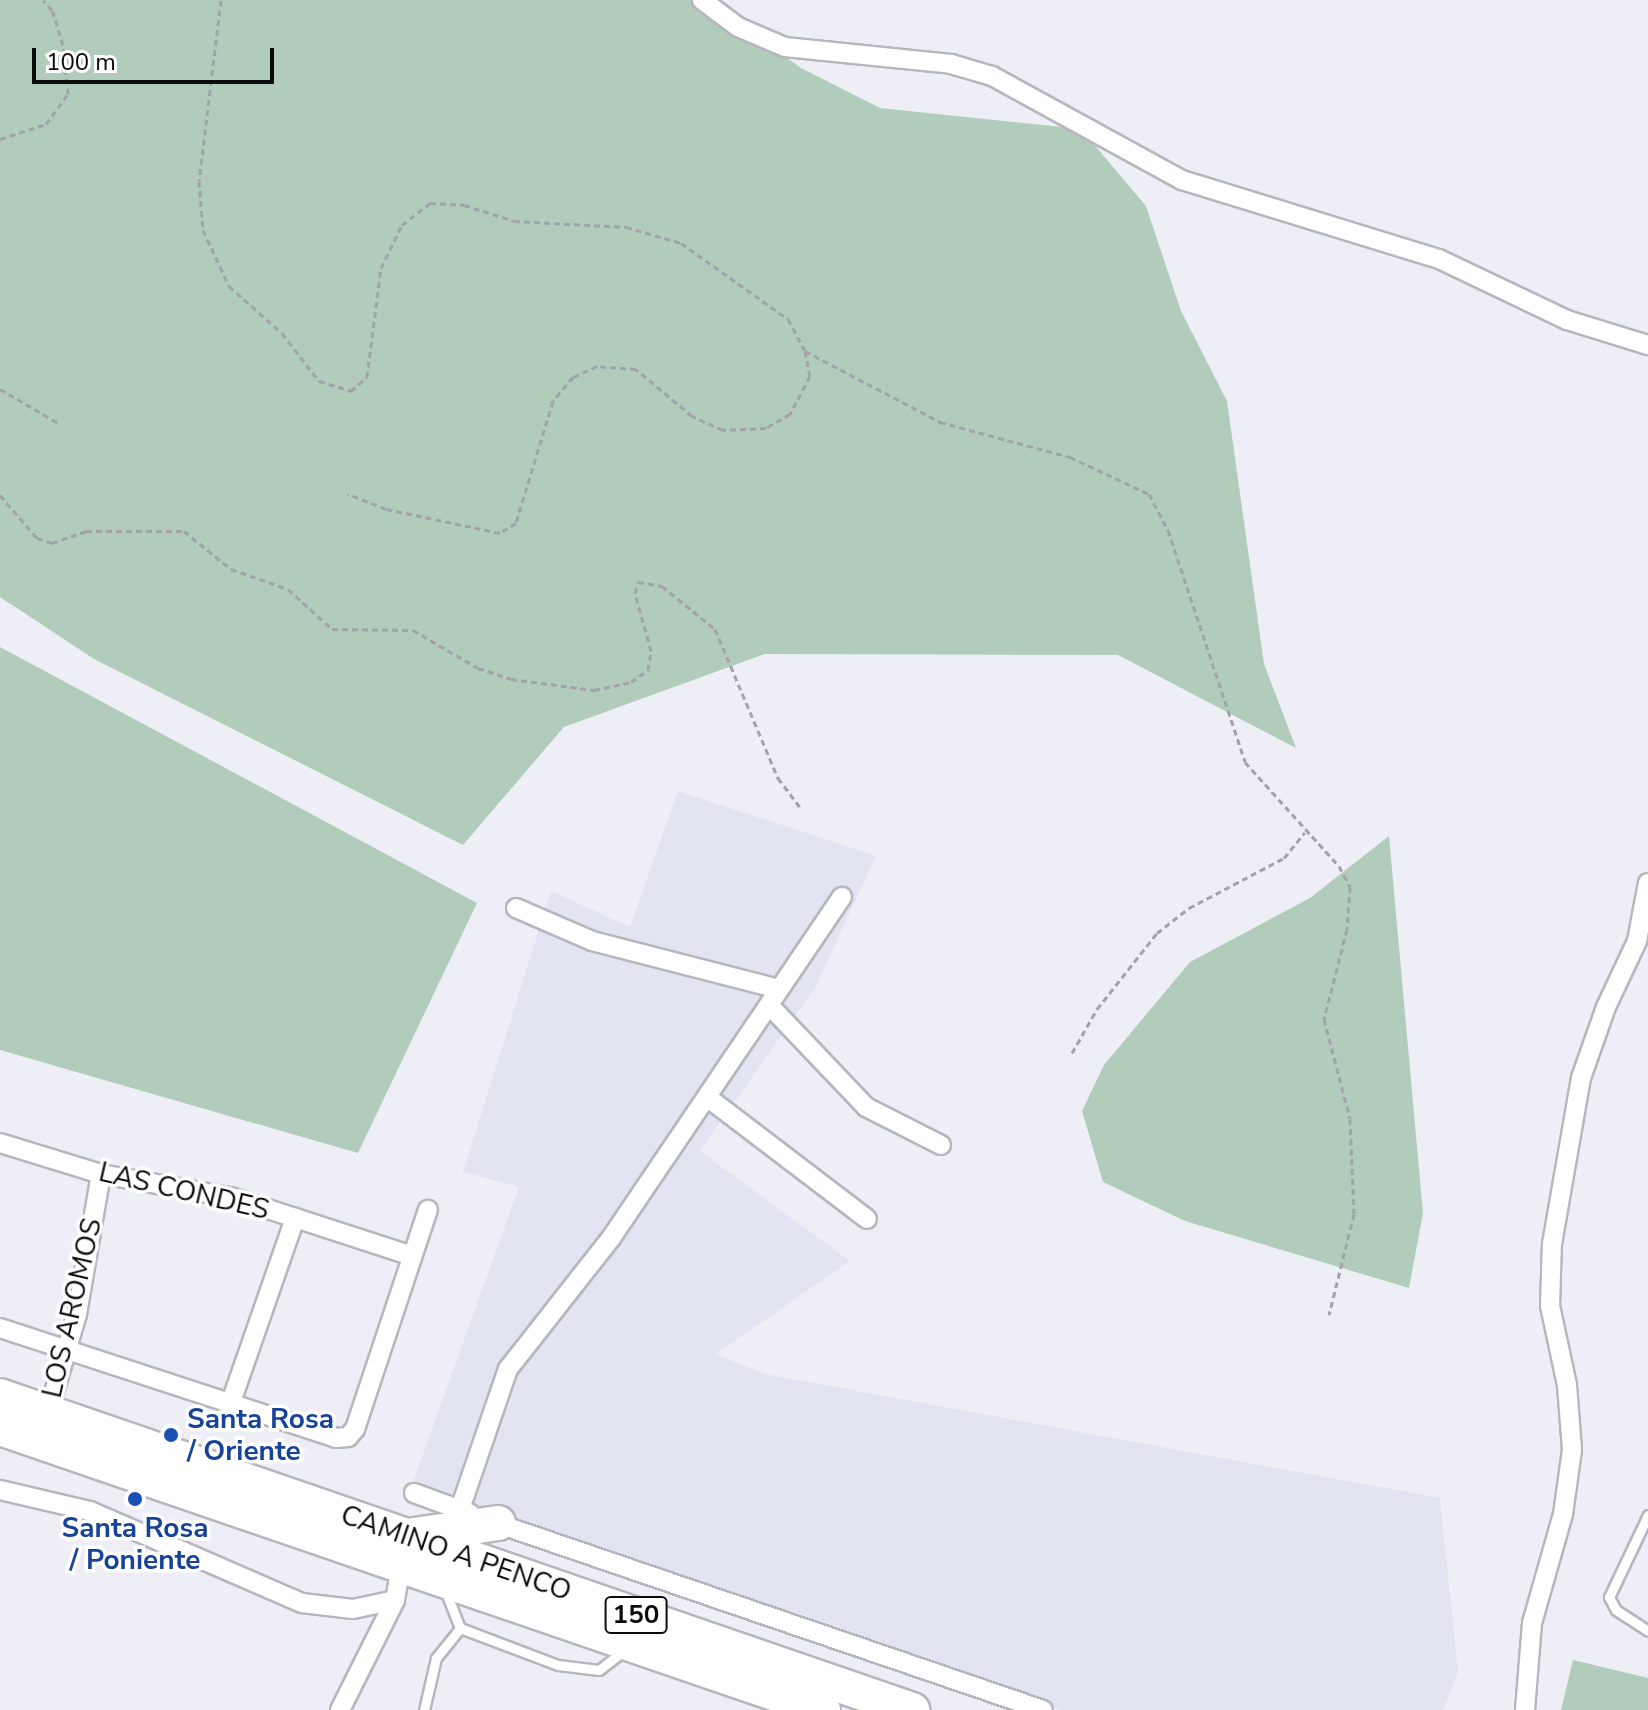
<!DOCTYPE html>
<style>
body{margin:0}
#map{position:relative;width:1648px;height:1710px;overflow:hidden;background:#eeeff6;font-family:"Nunito Sans",sans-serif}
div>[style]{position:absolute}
.built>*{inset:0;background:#e2e4f2}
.green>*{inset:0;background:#b1ccbb}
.path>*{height:3px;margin-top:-1.5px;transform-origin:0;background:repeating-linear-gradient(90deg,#a2a3a9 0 6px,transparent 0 10px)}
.roads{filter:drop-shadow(2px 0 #b6b7be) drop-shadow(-2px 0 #b6b7be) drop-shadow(0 2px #b6b7be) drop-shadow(0 -2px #b6b7be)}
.lane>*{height:9px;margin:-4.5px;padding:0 4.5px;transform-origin:4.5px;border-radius:4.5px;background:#fff}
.street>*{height:18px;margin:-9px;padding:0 9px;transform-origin:9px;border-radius:9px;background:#fff}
.highway>*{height:34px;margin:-17px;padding:0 17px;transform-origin:17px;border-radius:17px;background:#fff}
.dots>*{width:22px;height:22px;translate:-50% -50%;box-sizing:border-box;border:4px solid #fff;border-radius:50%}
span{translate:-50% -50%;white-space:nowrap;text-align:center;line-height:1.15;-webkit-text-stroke:7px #fff;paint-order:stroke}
.shield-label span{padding:2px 6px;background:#fff;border:2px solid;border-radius:6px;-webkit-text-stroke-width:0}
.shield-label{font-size:26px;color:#0c0c0f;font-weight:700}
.street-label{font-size:28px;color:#0c0c0f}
.transit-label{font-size:28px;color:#164399;font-weight:700}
.left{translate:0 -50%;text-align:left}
.scale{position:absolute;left:32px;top:48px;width:242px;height:36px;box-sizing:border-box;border:4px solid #0c0c0f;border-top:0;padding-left:10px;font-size:24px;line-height:28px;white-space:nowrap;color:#0c0c0f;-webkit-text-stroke:6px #fff;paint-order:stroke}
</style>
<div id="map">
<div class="built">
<div style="clip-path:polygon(678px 791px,876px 856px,815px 988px,700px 1151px,850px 1261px,716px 1354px,765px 1374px,1440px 1498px,1458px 1672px,1443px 1710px,1060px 1710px,413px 1482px,519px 1187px,463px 1172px,551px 891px,630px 927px)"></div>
</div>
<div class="green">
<div style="clip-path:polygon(0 0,707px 0,801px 68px,880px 108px,1081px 129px,1146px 206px,1181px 311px,1227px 401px,1264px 664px,1296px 748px,1118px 655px,765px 654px,564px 727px,463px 845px,94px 659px,0 597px)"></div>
<div style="clip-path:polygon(0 647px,477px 903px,358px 1153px,0 1050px)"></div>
<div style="clip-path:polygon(1389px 836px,1423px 1213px,1409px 1288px,1185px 1221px,1103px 1182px,1082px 1111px,1104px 1065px,1190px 962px,1310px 898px)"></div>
<div style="clip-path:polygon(1573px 1660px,1648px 1678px,1648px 1710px,1561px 1710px)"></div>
</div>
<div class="path">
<div style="left:221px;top:0;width:182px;rotate:96.9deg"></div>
<div style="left:199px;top:181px;width:49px;rotate:85.3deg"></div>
<div style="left:203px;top:230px;width:62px;rotate:65.1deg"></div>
<div style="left:229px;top:286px;width:71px;rotate:41.6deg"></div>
<div style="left:282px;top:333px;width:61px;rotate:52.4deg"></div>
<div style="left:319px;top:381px;width:34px;rotate:17deg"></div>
<div style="left:351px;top:391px;width:21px;rotate:-41deg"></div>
<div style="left:367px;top:377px;width:110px;rotate:-82.7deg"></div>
<div style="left:381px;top:268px;width:48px;rotate:-64deg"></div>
<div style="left:402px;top:225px;width:36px;rotate:-38deg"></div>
<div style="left:430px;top:203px;width:34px;rotate:3deg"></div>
<div style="left:464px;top:205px;width:52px;rotate:17.7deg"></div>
<div style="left:514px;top:221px;width:112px;rotate:3.1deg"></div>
<div style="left:626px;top:227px;width:57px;rotate:16.2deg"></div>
<div style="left:681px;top:243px;width:131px;rotate:35.4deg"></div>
<div style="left:788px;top:319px;width:36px;rotate:62deg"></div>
<div style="left:805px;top:351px;width:25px;rotate:79deg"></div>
<div style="left:810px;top:376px;width:43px;rotate:117.8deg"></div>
<div style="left:790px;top:414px;width:28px;rotate:150deg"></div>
<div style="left:766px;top:428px;width:43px;rotate:177.3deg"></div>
<div style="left:723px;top:430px;width:34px;rotate:-156deg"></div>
<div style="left:692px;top:416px;width:73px;rotate:-140deg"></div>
<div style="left:636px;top:369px;width:39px;rotate:-176deg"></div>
<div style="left:597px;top:366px;width:26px;rotate:155deg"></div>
<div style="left:573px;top:377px;width:31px;rotate:130deg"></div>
<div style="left:553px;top:401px;width:127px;rotate:106.9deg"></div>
<div style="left:516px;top:523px;width:19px;rotate:148deg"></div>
<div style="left:500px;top:533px;width:116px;rotate:-168.1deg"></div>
<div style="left:386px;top:509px;width:41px;rotate:-158.5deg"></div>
<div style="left:0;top:139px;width:48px;rotate:-18.1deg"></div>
<div style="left:46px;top:124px;width:37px;rotate:-54deg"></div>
<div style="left:68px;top:94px;width:49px;rotate:-95.8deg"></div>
<div style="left:63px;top:45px;width:37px;rotate:-107deg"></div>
<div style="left:52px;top:10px;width:13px;rotate:-132deg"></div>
<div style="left:805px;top:351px;width:153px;rotate:27.7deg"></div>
<div style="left:940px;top:422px;width:135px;rotate:15.1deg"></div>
<div style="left:1070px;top:457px;width:87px;rotate:25.1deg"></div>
<div style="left:1149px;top:494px;width:41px;rotate:62.2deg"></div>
<div style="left:1168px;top:530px;width:244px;rotate:71.6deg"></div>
<div style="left:1245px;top:762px;width:140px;rotate:47.9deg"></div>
<div style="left:1339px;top:866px;width:24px;rotate:62deg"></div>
<div style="left:1350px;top:887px;width:42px;rotate:94.1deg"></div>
<div style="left:1347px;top:929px;width:93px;rotate:104.3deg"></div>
<div style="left:1324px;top:1019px;width:103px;rotate:75.4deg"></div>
<div style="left:1350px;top:1119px;width:95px;rotate:87.6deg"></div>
<div style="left:1354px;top:1214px;width:104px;rotate:103.9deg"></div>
<div style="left:0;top:389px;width:69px;rotate:30.3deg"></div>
<div style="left:0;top:495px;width:57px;rotate:49.3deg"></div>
<div style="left:37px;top:538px;width:16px;rotate:18deg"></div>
<div style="left:52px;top:543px;width:36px;rotate:-19deg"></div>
<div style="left:86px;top:531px;width:98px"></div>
<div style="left:184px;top:531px;width:60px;rotate:39deg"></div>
<div style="left:231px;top:569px;width:60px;rotate:19.3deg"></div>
<div style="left:288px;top:589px;width:59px;rotate:42.3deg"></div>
<div style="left:332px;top:629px;width:81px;rotate:0.7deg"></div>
<div style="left:413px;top:630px;width:75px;rotate:30.3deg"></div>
<div style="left:478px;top:668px;width:35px;rotate:18deg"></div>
<div style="left:511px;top:679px;width:84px;rotate:7.5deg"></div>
<div style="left:594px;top:690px;width:38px;rotate:-12deg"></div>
<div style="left:631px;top:682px;width:21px;rotate:-35deg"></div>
<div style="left:648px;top:670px;width:19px;rotate:-81deg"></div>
<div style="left:651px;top:651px;width:60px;rotate:-105.4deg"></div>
<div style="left:635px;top:593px;width:11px;rotate:-75deg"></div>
<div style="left:638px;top:582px;width:24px;rotate:9deg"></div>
<div style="left:662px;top:586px;width:68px;rotate:39.1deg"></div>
<div style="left:715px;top:629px;width:162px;rotate:67.1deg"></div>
<div style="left:778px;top:778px;width:36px;rotate:53deg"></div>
<div style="left:1072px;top:1053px;width:51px;rotate:-60.4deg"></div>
<div style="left:1097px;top:1009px;width:97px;rotate:-51.7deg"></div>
<div style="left:1157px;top:933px;width:41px;rotate:-38deg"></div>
<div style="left:1189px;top:908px;width:107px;rotate:-27.8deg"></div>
<div style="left:1284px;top:858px;width:33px;rotate:-51deg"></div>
</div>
<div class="roads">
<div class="lane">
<div style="left:1648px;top:1515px;width:91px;rotate:115.4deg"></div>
<div style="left:1609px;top:1597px;width:15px;rotate:62deg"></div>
<div style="left:1616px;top:1610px;width:38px;rotate:33deg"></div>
<div style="left:445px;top:1590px;width:41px;rotate:68.5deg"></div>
<div style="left:460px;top:1628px;width:105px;rotate:20.7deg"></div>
<div style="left:558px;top:1665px;width:41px;rotate:7deg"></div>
<div style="left:599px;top:1670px;width:31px;rotate:-38deg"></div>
<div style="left:424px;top:1710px;width:53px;rotate:-77deg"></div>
<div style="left:436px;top:1658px;width:38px;rotate:-51deg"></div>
</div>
<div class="street">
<div style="left:702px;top:0;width:45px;rotate:36.9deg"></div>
<div style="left:738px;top:27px;width:51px;rotate:23.1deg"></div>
<div style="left:785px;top:47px;width:167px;rotate:5.8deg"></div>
<div style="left:951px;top:64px;width:43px;rotate:16.3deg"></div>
<div style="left:992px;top:76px;width:217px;rotate:28.7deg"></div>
<div style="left:1182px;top:180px;width:269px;rotate:17.1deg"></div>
<div style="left:1439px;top:259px;width:142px;rotate:25.5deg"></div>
<div style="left:1567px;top:320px;width:85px;rotate:17.2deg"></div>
<div style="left:516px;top:908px;width:83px;rotate:23.5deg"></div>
<div style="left:592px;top:941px;width:193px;rotate:14.4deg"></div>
<div style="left:769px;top:1005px;width:141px;rotate:46.4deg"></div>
<div style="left:866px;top:1107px;width:84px;rotate:26.9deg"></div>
<div style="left:707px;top:1097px;width:201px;rotate:37.3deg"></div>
<div style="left:0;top:1143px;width:106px;rotate:17.1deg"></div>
<div style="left:101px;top:1174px;width:135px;rotate:10.2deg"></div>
<div style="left:234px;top:1198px;width:187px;rotate:18deg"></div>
<div style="left:0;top:1328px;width:354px;rotate:18.1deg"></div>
<div style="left:336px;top:1438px;width:12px;rotate:-5deg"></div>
<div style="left:348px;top:1437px;width:11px;rotate:-49deg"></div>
<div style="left:355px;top:1429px;width:231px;rotate:-71.6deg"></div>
<div style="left:231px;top:1402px;width:195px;rotate:-70.8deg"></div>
<div style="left:46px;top:1420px;width:110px;rotate:-73.7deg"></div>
<div style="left:77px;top:1314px;width:142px;rotate:-80.3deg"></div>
<div style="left:0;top:1490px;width:92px;rotate:13.1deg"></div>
<div style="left:90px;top:1511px;width:231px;rotate:23.5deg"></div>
<div style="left:302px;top:1603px;width:51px;rotate:6.7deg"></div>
<div style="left:353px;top:1609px;width:43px;rotate:-12.1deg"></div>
<div style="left:414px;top:1493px;width:59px;rotate:20deg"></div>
<div style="left:460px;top:1509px;width:148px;rotate:-71.1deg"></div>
<div style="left:508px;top:1369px;width:167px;rotate:-51.8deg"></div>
<div style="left:611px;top:1238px;width:412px;rotate:-55.9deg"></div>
<div style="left:493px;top:1522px;width:581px;rotate:18.87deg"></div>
<div style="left:340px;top:1710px;width:123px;rotate:-63.4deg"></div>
<div style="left:395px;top:1600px;width:36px;rotate:-80deg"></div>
<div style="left:1525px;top:1710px;width:87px;rotate:-85.4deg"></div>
<div style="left:1532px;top:1623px;width:113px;rotate:-74.1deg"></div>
<div style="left:1563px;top:1514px;width:65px;rotate:-82deg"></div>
<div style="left:1572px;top:1450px;width:65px;rotate:-94.4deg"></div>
<div style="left:1567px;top:1385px;width:81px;rotate:-102.1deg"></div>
<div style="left:1550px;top:1306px;width:62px;rotate:-88.2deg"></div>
<div style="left:1552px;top:1244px;width:169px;rotate:-80.1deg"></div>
<div style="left:1581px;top:1078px;width:75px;rotate:-70.6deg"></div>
<div style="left:1606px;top:1007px;width:73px;rotate:-64.8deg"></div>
<div style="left:1637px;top:941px;width:59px;rotate:-79.3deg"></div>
</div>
<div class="highway">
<div style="left:0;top:1396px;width:965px;rotate:19deg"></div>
<div style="left:0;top:1428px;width:870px;rotate:18.91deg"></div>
<div style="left:414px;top:1535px;width:85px;rotate:-8.1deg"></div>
</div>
</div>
<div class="dots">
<div style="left:171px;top:1435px;background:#1a4fb4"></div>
<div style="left:135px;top:1499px;background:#1a4fb4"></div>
</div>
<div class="shield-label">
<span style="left:636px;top:1615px">150</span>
</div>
<div class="street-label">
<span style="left:184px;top:1191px;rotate:13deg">LAS CONDES</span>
<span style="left:72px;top:1308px;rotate:-77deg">LOS AROMOS</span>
<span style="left:456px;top:1553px;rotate:19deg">CAMINO A PENCO</span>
</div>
<div class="transit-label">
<span class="left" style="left:187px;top:1435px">Santa Rosa<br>/ Oriente</span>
<span style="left:135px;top:1544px">Santa Rosa<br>/ Poniente</span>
</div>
<div class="scale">100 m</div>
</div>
